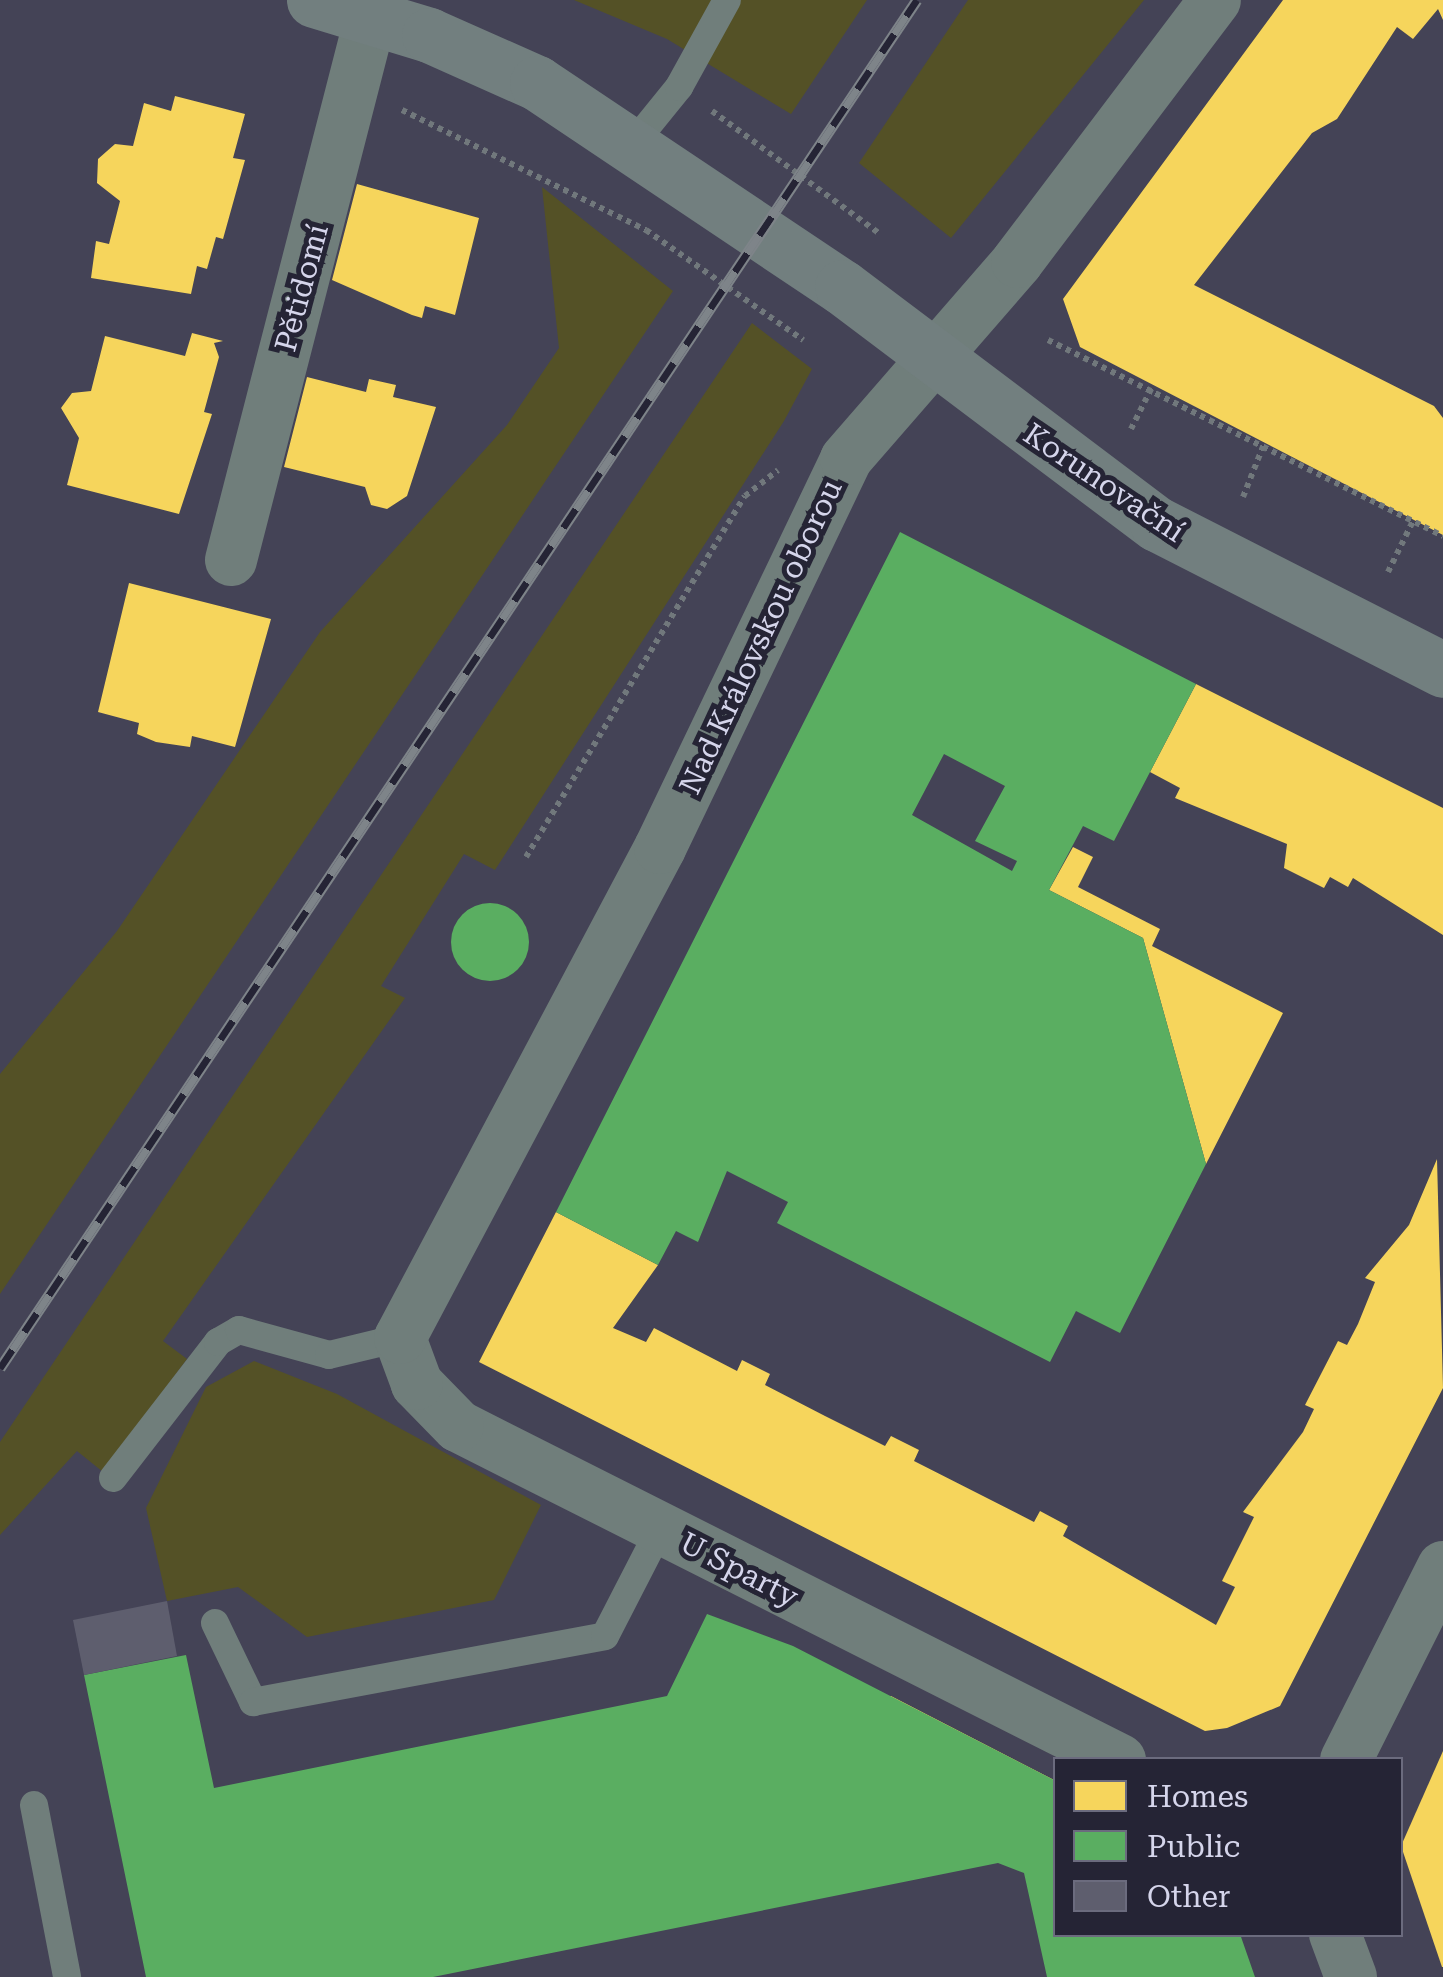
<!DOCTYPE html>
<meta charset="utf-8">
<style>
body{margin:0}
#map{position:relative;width:1443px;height:1977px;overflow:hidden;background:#444356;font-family:"Roboto Serif",serif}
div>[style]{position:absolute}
.green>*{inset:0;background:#545126}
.homes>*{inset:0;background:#f6d55c}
.public>*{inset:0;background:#5aae61}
.round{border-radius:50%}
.building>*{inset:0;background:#5e5e6e}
.path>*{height:6px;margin-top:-3px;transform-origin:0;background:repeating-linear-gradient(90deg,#71787c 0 5px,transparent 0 10px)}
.lane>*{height:28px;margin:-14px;padding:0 14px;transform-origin:14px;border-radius:14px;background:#707e7b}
.street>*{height:52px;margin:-26px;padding:0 26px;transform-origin:26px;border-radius:26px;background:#707e7b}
.secondary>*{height:55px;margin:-27.5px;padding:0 27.5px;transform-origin:27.5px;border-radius:27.5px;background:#727f7f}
.rail>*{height:11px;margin-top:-5.5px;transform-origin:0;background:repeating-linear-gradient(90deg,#252435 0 22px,#7e8489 0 44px);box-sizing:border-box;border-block:2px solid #7e8489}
span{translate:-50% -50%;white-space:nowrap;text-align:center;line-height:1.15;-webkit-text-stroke:10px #252435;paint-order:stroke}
.street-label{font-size:30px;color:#d5d5eb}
.legend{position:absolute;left:1053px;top:1757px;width:350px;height:180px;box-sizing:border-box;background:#252435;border:2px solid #6b6b7e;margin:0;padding:12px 18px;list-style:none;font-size:30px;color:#d5d5eb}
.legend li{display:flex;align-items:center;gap:20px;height:50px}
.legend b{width:50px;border:2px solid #6b6b7e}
</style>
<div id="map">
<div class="green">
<div style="clip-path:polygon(574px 0,867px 0,791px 114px,667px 39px)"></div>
<div style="clip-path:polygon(968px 0,1144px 0,951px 238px,859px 163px)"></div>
<div style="clip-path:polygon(542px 187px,673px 291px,0 1294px,0 1074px,117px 931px,320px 632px,507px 425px,559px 348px)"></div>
<div style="clip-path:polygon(752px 323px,812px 369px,784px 421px,495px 870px,464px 854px,381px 986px,405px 998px,163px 1341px,187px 1359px,103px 1472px,77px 1451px,0 1535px,0 1442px)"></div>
<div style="clip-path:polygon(254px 1361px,337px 1394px,541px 1505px,494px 1600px,307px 1637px,238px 1587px,167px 1601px,146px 1508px,206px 1387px)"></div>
</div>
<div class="homes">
<div style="clip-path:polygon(1283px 0,1443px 0,1443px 20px,1438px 9px,1413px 39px,1397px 27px,1337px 119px,1312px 133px,1194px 285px,1434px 406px,1443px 418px,1443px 535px,1080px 347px,1063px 299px)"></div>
<div style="clip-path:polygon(175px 96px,245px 114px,233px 158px,245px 160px,223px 239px,216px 237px,207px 269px,197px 266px,191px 294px,91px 278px,96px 241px,109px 244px,120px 201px,97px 183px,98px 159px,115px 144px,133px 146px,144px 103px,171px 111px)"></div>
<div style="clip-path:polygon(357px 184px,479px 218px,455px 315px,425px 306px,422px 318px,412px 315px,332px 280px)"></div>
<div style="clip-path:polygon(192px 333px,223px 341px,214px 343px,219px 357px,204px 412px,212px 414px,179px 514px,67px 485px,79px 438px,61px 408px,72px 393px,91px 391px,105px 336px,185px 356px)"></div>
<div style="clip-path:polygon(307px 377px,366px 392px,369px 379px,396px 385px,393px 397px,436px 407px,407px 496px,387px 509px,371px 505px,365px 487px,284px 467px)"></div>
<div style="clip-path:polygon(129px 583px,271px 619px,235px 747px,192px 736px,190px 747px,156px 742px,137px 734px,139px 723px,98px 712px)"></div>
<div style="clip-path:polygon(1196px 684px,1443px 808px,1443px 935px,1353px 878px,1348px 887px,1330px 877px,1324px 888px,1284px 868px,1287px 844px,1175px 798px,1180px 788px,1150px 772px)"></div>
<div style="clip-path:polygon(1073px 847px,1093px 857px,1078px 887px,1160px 929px,1152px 946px,1283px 1013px,1206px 1164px,1143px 938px,1049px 890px)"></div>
<div style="clip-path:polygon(1437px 1159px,1443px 1388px,1280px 1706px,1227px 1728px,1205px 1731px,479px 1362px,556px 1212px,658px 1265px,613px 1328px,646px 1342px,654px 1328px,737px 1371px,742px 1360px,770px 1374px,765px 1385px,825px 1416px,885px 1446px,891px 1436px,919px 1450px,914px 1461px,1034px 1522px,1040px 1511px,1068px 1526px,1063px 1536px,1216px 1625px,1235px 1587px,1222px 1581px,1254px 1517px,1243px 1512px,1303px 1432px,1314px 1409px,1305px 1405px,1338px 1341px,1347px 1345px,1358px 1324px,1375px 1282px,1365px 1278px,1409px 1225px)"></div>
<div style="clip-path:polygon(891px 1696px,1056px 1781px,1056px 1921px,1045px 1878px,963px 1838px,358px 1977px,184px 1977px,157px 1844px)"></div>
<div style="clip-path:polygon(1443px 1751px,1443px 1967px,1442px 1967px,1401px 1846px)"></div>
<div style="clip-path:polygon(1057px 1934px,1229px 1934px,1238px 1977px,1066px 1977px)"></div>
</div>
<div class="public">
<div style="clip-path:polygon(evenodd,900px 532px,1196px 684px,1114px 841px,1083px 826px,1049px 890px,1143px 938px,1206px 1164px,1120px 1333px,1076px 1311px,1050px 1362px,777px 1223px,788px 1202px,727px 1171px,698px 1242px,676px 1231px,658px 1265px,556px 1212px,900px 532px,944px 754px,1005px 786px,975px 841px,1017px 861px,1012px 871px,912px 815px,944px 754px)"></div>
<div class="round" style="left:451px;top:903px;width:78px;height:78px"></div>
<div style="clip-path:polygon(707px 1614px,793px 1646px,1056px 1781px,1056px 1934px,1240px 1934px,1255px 1977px,1047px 1977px,1024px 1873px,998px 1863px,433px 1977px,146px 1977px,84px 1675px,186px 1655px,214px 1788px,667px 1696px)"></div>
</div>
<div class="building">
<div style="clip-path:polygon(167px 1601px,177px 1656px,84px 1675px,73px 1620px)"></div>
</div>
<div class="path">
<div style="left:402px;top:110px;width:272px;rotate:26.2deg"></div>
<div style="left:646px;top:230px;width:192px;rotate:35deg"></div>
<div style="left:712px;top:111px;width:208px;rotate:36.2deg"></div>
<div style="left:1048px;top:340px;width:441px;rotate:26.4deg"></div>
<div style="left:1131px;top:429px;width:47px;rotate:-63.4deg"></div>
<div style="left:1243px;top:497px;width:57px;rotate:-68.4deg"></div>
<div style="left:1388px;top:572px;width:57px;rotate:-63.9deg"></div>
<div style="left:526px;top:857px;width:422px;rotate:-58.8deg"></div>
<div style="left:745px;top:496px;width:42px;rotate:-38.2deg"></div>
</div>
<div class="lane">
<div style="left:632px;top:145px;width:75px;rotate:-51deg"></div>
<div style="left:679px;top:87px;width:99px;rotate:-61.1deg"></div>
<div style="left:113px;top:1478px;width:172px;rotate:-52.3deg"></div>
<div style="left:218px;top:1342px;width:24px;rotate:-30deg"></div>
<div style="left:239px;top:1330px;width:93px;rotate:15.5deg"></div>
<div style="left:329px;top:1355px;width:73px;rotate:-13.5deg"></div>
<div style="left:215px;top:1623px;width:88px;rotate:64.3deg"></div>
<div style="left:253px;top:1702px;width:358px;rotate:-10.6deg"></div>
<div style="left:605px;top:1636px;width:120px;rotate:-62.8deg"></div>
<div style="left:34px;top:1805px;width:175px;rotate:79.1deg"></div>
</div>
<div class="street">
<div style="left:231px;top:560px;width:562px;rotate:-75.57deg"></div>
<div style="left:1120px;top:1760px;width:741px;rotate:-153.23deg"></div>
<div style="left:458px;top:1426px;width:59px;rotate:-134.3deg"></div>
<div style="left:417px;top:1384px;width:49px;rotate:-110.3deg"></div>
<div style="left:400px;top:1338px;width:555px;rotate:-62.05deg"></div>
<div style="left:660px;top:848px;width:431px;rotate:-64.4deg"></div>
<div style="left:846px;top:459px;width:261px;rotate:-49deg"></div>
<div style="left:1017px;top:262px;width:328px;rotate:-52.9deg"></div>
<div style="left:1346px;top:1760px;width:216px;rotate:-63.3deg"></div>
<div style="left:1335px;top:1934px;width:46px;rotate:69.6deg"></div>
</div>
<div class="secondary">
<div style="left:314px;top:0;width:120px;rotate:16.9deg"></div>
<div style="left:429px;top:35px;width:118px;rotate:24deg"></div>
<div style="left:537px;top:83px;width:367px;rotate:33.8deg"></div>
<div style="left:842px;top:287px;width:394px;rotate:37deg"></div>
<div style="left:1157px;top:524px;width:321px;rotate:27deg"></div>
</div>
<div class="rail">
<div style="left:0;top:1368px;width:1647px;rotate:-56.17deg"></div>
</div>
<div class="street-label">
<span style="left:302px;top:288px;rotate:-75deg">Pětidomí</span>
<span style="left:1104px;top:483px;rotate:34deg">Korunovační</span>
<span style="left:761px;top:637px;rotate:-65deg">Nad Královskou oborou</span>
<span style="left:739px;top:1570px;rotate:27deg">U Sparty</span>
</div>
<ul class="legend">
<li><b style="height:28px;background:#f6d55c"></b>Homes</li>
<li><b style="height:28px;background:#5aae61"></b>Public</li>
<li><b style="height:28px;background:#5e5e6e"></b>Other</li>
</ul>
</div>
